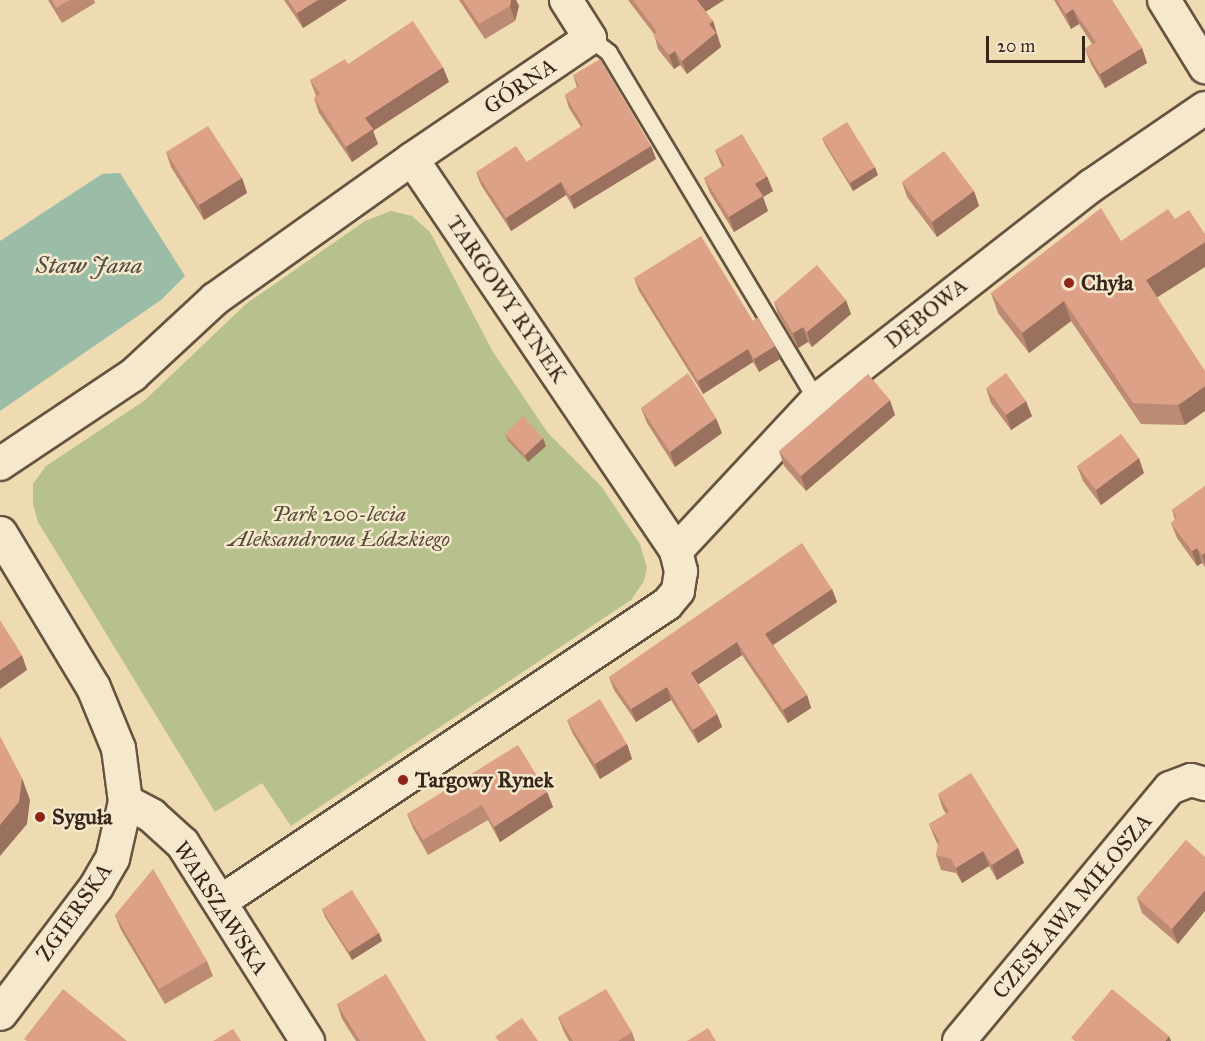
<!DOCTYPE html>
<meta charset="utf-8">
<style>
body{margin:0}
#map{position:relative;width:1205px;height:1041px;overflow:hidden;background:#efdbb1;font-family:"IM FELL Great Primer",serif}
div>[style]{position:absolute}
.green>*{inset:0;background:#b7c18d}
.water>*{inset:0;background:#9bbca6}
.roads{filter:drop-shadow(2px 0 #665340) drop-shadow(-2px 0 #665340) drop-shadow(0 2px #665340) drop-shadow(0 -2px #665340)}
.service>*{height:16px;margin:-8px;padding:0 8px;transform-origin:8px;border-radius:8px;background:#f5e8cc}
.minor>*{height:32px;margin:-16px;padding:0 16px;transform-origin:16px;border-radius:16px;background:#f5e8cc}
.tertiary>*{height:33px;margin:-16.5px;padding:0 16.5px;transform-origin:16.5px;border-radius:16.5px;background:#f5e8cc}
.secondary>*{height:33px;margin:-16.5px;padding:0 16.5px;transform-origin:16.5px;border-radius:16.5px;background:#f5e8cc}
.wall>*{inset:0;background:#bd8a74}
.shaded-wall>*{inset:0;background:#9a715e}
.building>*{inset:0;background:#dca187}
.dots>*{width:16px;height:16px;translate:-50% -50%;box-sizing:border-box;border:3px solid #f5e8cc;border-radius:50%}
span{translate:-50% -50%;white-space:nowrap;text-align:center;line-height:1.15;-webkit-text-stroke:5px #f5e8cc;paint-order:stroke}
.street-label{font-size:22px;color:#38261b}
.poi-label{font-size:22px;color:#38261b;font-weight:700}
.left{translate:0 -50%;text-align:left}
.park-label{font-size:22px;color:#584d38;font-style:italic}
.water-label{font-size:24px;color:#514c3e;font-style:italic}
.scale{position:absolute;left:986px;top:36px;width:99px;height:27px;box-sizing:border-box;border:3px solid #38261b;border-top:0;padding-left:8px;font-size:18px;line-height:21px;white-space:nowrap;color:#38261b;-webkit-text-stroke:4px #f5e8cc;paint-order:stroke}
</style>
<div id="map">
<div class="green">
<div style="clip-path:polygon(391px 211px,412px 216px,430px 232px,493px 352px,548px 433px,601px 486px,640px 544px,647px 568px,644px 581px,631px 600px,291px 826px,262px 783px,215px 812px,38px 522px,33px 504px,33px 484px,46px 466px,144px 401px,246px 304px,365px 221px)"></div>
</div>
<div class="water">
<div style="clip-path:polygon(120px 173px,185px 276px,161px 300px,0 411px,0 241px,102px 174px)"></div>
</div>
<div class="roads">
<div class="service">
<div style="left:590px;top:38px;width:24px;rotate:38deg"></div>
<div style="left:609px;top:53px;width:405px;rotate:59.1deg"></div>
</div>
<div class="minor">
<div style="left:1164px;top:0;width:79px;rotate:58.5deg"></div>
<div style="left:412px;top:159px;width:215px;rotate:-34.2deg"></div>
<div style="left:590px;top:38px;width:45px;rotate:-122.3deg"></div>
<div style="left:0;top:464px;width:160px;rotate:-33.8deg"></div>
<div style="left:133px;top:375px;width:112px;rotate:-42.8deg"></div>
<div style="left:215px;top:299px;width:242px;rotate:-35.4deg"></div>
<div style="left:412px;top:159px;width:473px;rotate:56deg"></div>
<div style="left:676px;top:551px;width:21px;rotate:76deg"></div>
<div style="left:681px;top:571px;width:20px;rotate:99deg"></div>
<div style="left:678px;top:591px;width:17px;rotate:130deg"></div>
<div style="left:667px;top:604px;width:537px;rotate:146.31deg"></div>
<div style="left:676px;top:551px;width:207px;rotate:-47deg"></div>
<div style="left:817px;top:400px;width:348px;rotate:-38deg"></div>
<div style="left:1091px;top:186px;width:138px;rotate:-34.4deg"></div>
<div style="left:959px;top:1041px;width:329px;rotate:-50.2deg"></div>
<div style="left:1170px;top:788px;width:22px;rotate:-21deg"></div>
<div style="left:1191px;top:780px;width:15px;rotate:16deg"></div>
</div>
<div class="tertiary">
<div style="left:125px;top:801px;width:30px;rotate:28deg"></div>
<div style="left:151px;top:815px;width:42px;rotate:42.1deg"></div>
<div style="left:182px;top:843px;width:234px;rotate:57.7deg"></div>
</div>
<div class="secondary">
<div style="left:0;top:533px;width:180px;rotate:58.9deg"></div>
<div style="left:93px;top:687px;width:66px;rotate:67.7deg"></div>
<div style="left:118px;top:748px;width:53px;rotate:82.5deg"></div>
<div style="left:125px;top:801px;width:58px;rotate:102.8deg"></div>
<div style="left:112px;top:858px;width:32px;rotate:120deg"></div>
<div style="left:96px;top:886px;width:159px;rotate:127.1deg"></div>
</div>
</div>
<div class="wall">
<div style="clip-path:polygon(48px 0,94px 0,95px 3px,62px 23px)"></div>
<div style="clip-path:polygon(284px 0,347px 0,303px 28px)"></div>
<div style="clip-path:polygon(459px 0,516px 0,519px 6px,515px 21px,485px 39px)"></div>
<div style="clip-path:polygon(628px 0,724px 0,705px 12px,713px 21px,721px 47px,687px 74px,680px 65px,674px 69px,658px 49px,654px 34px)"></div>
<div style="clip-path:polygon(1054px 0,1112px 0,1142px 48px,1147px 63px,1105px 88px,1091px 64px,1085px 49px,1092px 44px,1079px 24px,1071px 29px)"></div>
<div style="clip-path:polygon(348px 64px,449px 82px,373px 131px,378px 144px,352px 162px,319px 113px,314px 98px,316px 96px,310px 80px)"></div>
<div style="clip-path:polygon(573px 75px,651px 146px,656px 159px,574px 209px,566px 195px,511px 231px,481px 185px,476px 172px,527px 162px,581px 127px,569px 108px,565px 95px,577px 87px)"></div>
<div style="clip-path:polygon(822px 138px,878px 175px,853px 191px,825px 145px)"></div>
<div style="clip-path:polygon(715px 150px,773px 191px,763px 197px,768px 211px,734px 232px,710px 193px,704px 178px,722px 167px)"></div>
<div style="clip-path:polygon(166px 152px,242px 178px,247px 193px,204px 220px,171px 167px)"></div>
<div style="clip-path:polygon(902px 182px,974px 191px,979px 206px,937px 237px,907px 197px)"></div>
<div style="clip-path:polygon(1121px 241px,1157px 298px,1185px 425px,1141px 424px,1071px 321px,1029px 353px,998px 313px,991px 293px)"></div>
<div style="clip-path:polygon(634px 278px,753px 321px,775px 346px,780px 359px,759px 372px,753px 362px,703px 394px,639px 291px)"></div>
<div style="clip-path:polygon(774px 302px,851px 314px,812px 347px,808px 342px,798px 348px,779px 317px)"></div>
<div style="clip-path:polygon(986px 388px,1032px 416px,1011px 430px,991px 403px)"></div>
<div style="clip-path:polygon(641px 408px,722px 433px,675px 467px,647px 423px)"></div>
<div style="clip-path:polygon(895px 415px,806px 491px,784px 466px,779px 451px)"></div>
<div style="clip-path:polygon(505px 434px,546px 446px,528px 462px,508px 441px)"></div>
<div style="clip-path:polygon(1077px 466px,1144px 473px,1101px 505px,1083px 481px)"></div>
<div style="clip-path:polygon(1205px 486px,1205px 567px,1202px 563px,1197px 566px,1177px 538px,1171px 523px,1175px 520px,1172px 510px)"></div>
<div style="clip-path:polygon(832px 589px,837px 602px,773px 645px,807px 695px,811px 708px,788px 723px,742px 655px,698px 684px,717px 714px,722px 727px,698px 743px,671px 700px,636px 722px,614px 690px,609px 677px)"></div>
<div style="clip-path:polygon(567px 720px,627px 744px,632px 759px,600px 779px,573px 734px)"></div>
<div style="clip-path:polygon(547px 792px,553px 807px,500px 842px,488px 820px,428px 855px,413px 828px,407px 814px)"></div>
<div style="clip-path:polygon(938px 794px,1018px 848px,1024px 863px,997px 880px,989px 866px,962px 883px,956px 873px,941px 870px,936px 855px,938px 845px,935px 839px,929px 824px,946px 814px,943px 809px)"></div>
<div style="clip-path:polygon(1186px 840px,1178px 944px,1142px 913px,1137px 898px)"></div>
<div style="clip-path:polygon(322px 909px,379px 933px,382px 941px,352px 960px,325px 917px)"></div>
<div style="clip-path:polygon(115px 915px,207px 961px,213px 976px,165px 1004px,121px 930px)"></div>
<div style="clip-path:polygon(337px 1004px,426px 1041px,356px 1041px,342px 1019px)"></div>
<div style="clip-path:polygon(558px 1017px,632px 1032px,635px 1041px,569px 1041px,564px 1032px)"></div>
</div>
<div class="shaded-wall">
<div style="clip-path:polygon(318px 0,347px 0,303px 28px,297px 13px)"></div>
<div style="clip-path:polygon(511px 0,516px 0,519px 6px,515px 21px,510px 6px)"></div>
<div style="clip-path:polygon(697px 0,724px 0,702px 14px)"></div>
<div style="clip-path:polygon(1073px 9px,1079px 24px,1071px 29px,1066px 14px)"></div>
<div style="clip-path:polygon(713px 21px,721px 47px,687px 74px,682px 61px,709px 24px)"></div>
<div style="clip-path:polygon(1142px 48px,1147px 63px,1105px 88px,1100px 74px)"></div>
<div style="clip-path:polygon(675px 51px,680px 65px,674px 69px,669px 55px)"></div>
<div style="clip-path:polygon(443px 67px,449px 82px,373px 131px,378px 144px,352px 162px,346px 147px,365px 118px)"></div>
<div style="clip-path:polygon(651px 146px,656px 159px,574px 209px,570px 196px)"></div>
<div style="clip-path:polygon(875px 167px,878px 175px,853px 191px,850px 183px)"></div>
<div style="clip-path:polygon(767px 176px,773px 191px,763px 197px,768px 211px,734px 232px,729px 217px,755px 184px)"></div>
<div style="clip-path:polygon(242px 178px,247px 193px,204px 220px,199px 205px)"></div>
<div style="clip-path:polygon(561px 182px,566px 195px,511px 231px,506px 218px)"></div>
<div style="clip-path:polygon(974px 191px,979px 206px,937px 237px,932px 222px)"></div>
<div style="clip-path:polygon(1205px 242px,1205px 267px,1153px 300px,1146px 280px)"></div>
<div style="clip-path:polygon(846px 300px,851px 314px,812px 347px,807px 332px)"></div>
<div style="clip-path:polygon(1064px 301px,1071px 321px,1029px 353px,1022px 333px)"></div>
<div style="clip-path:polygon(803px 327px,808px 342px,798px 348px,793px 333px)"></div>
<div style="clip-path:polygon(775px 346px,780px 359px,759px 372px,754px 359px)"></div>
<div style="clip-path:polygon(748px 349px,753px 362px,703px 394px,698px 381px)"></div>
<div style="clip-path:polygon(1205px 386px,1205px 411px,1185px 425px,1178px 405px)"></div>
<div style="clip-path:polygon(890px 400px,895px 415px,806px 491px,801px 476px)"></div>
<div style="clip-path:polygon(1026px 401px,1032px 416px,1011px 430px,1006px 415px)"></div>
<div style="clip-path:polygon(716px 418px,722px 433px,675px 467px,670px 452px)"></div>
<div style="clip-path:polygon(543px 438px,546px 446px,528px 462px,525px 455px)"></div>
<div style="clip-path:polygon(1139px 458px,1144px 473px,1101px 505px,1096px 490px)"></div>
<div style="clip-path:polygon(1197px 548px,1202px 563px,1197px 566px,1192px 551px)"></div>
<div style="clip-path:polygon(1205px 553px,1205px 564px,1202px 555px)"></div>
<div style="clip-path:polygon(832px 589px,837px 602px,770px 647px,765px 634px)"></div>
<div style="clip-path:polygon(737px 642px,742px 655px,696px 686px,691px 673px)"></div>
<div style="clip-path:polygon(22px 655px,27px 670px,0 689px,0 670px)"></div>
<div style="clip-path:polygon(667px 687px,671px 700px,636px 722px,631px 709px)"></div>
<div style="clip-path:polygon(807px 695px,811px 708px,788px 723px,783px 710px)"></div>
<div style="clip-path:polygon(717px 714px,722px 727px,698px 743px,693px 730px)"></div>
<div style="clip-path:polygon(627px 744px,632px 759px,600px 779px,595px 764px)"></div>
<div style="clip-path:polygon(22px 778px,30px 800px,27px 824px,0 856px,0 825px)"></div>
<div style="clip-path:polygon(547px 792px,553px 807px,500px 842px,494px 827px)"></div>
<div style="clip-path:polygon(1018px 848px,1024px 863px,997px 880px,992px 865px)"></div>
<div style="clip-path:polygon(983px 851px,989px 866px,962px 883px,956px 868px)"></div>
<div style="clip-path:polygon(1205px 890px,1205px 911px,1178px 944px,1172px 929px)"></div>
<div style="clip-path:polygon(379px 933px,382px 941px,352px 960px,349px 952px)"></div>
<div style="clip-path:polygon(1169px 1036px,1171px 1041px,1165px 1041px)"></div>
</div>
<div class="building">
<div style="clip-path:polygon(52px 0,70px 0,56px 8px)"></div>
<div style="clip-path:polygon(288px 0,318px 0,297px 13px)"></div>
<div style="clip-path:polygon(463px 0,511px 0,510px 6px,479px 24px)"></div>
<div style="clip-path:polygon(633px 0,697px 0,713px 21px,709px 24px,716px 33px,682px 61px,675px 51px,669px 55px,653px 35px,657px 32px)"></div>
<div style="clip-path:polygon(1057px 0,1112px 0,1142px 48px,1100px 74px,1085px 49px,1096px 42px,1073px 9px,1066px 14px)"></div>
<div style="clip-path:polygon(413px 21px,443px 67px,365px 118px,373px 129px,346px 147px,314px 98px,320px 94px,310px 80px,345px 59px,348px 64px)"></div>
<div style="clip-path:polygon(600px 59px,651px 146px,570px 196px,561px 182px,506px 218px,476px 172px,516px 146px,527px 162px,583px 125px,565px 95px,579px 86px,573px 75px)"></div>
<div style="clip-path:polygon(847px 122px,875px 167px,850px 183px,822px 138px)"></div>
<div style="clip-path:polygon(208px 126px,242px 178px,199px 205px,166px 152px)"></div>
<div style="clip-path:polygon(742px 134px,767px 176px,755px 184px,763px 196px,729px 217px,704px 178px,725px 165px,715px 150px)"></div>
<div style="clip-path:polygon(944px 151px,974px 191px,932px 222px,902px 182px)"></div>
<div style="clip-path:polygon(1101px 208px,1121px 241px,1168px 209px,1175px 219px,1189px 210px,1205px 234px,1205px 242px,1146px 280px,1205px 371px,1205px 386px,1178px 405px,1133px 403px,1064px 301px,1022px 333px,991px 293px)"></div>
<div style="clip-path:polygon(701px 236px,753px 321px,758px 317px,775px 346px,754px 359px,748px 349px,698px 381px,634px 278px)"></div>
<div style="clip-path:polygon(817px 265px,846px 300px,807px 332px,803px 327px,793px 333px,774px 302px)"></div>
<div style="clip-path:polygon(688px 373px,716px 418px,670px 452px,641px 408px)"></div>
<div style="clip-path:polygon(1006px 373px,1026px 401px,1006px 415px,986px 388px)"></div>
<div style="clip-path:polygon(868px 374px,890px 400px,801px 476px,779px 451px)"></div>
<div style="clip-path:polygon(523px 416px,543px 438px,525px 455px,505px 434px)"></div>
<div style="clip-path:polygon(1121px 434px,1139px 458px,1096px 490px,1077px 466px)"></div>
<div style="clip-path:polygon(1205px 486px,1205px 553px,1202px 555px,1197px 548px,1192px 551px,1171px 523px,1177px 518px,1172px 510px)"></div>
<div style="clip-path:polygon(802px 543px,832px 589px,765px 634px,807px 695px,783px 710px,737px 642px,691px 673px,717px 714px,693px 730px,667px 687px,631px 709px,609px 677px)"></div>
<div style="clip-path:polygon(0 620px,22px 655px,0 670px)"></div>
<div style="clip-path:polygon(600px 699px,627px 744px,595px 764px,567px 720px)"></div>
<div style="clip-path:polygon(0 736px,22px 778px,19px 802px,0 825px)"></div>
<div style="clip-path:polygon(518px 745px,547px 792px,494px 827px,482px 805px,423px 840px,407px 814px)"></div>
<div style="clip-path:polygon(971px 773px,1018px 848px,992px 865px,983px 851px,956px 868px,951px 859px,936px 855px,939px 841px,929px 824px,949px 812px,938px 794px)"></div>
<div style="clip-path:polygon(1186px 840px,1205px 857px,1205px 890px,1172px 929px,1137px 898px)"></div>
<div style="clip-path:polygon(153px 869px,207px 961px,159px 989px,115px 915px)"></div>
<div style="clip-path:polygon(352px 890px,379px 933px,349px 952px,322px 909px)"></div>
<div style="clip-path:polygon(386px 974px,426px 1041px,360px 1041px,337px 1004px)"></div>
<div style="clip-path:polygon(63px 989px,127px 1041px,27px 1041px,24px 1039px)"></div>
<div style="clip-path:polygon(606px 989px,632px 1032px,618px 1041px,573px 1041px,558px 1017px)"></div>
<div style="clip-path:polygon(1112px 989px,1169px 1036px,1165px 1041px,1075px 1041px,1071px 1038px)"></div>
<div style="clip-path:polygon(522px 1018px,538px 1041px,499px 1041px,495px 1037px)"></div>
<div style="clip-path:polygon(708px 1028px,716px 1041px,687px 1041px)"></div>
<div style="clip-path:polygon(233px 1029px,241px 1041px,213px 1041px)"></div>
</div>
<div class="dots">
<div style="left:1069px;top:283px;background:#8f2418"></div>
<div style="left:403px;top:780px;background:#8f2418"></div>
<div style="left:40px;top:817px;background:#8f2418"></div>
</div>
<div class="street-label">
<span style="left:520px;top:86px;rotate:-34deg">GÓRNA</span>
<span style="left:507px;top:299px;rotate:56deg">TARGOWY RYNEK</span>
<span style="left:926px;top:313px;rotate:-39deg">DĘBOWA</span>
<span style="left:1072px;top:906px;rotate:-50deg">CZESŁAWA MIŁOSZA</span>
<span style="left:221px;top:908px;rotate:57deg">WARSZAWSKA</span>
<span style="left:74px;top:912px;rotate:-55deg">ZGIERSKA</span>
</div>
<div class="poi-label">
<span class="left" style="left:1081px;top:283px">Chyła</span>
<span class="left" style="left:415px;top:780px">Targowy Rynek</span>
<span class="left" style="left:52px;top:817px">Syguła</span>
</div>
<div class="park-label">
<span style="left:339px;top:526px">Park 200-lecia<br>Aleksandrowa Łódzkiego</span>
</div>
<div class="water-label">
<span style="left:89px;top:266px">Staw Jana</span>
</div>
<div class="scale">20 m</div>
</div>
